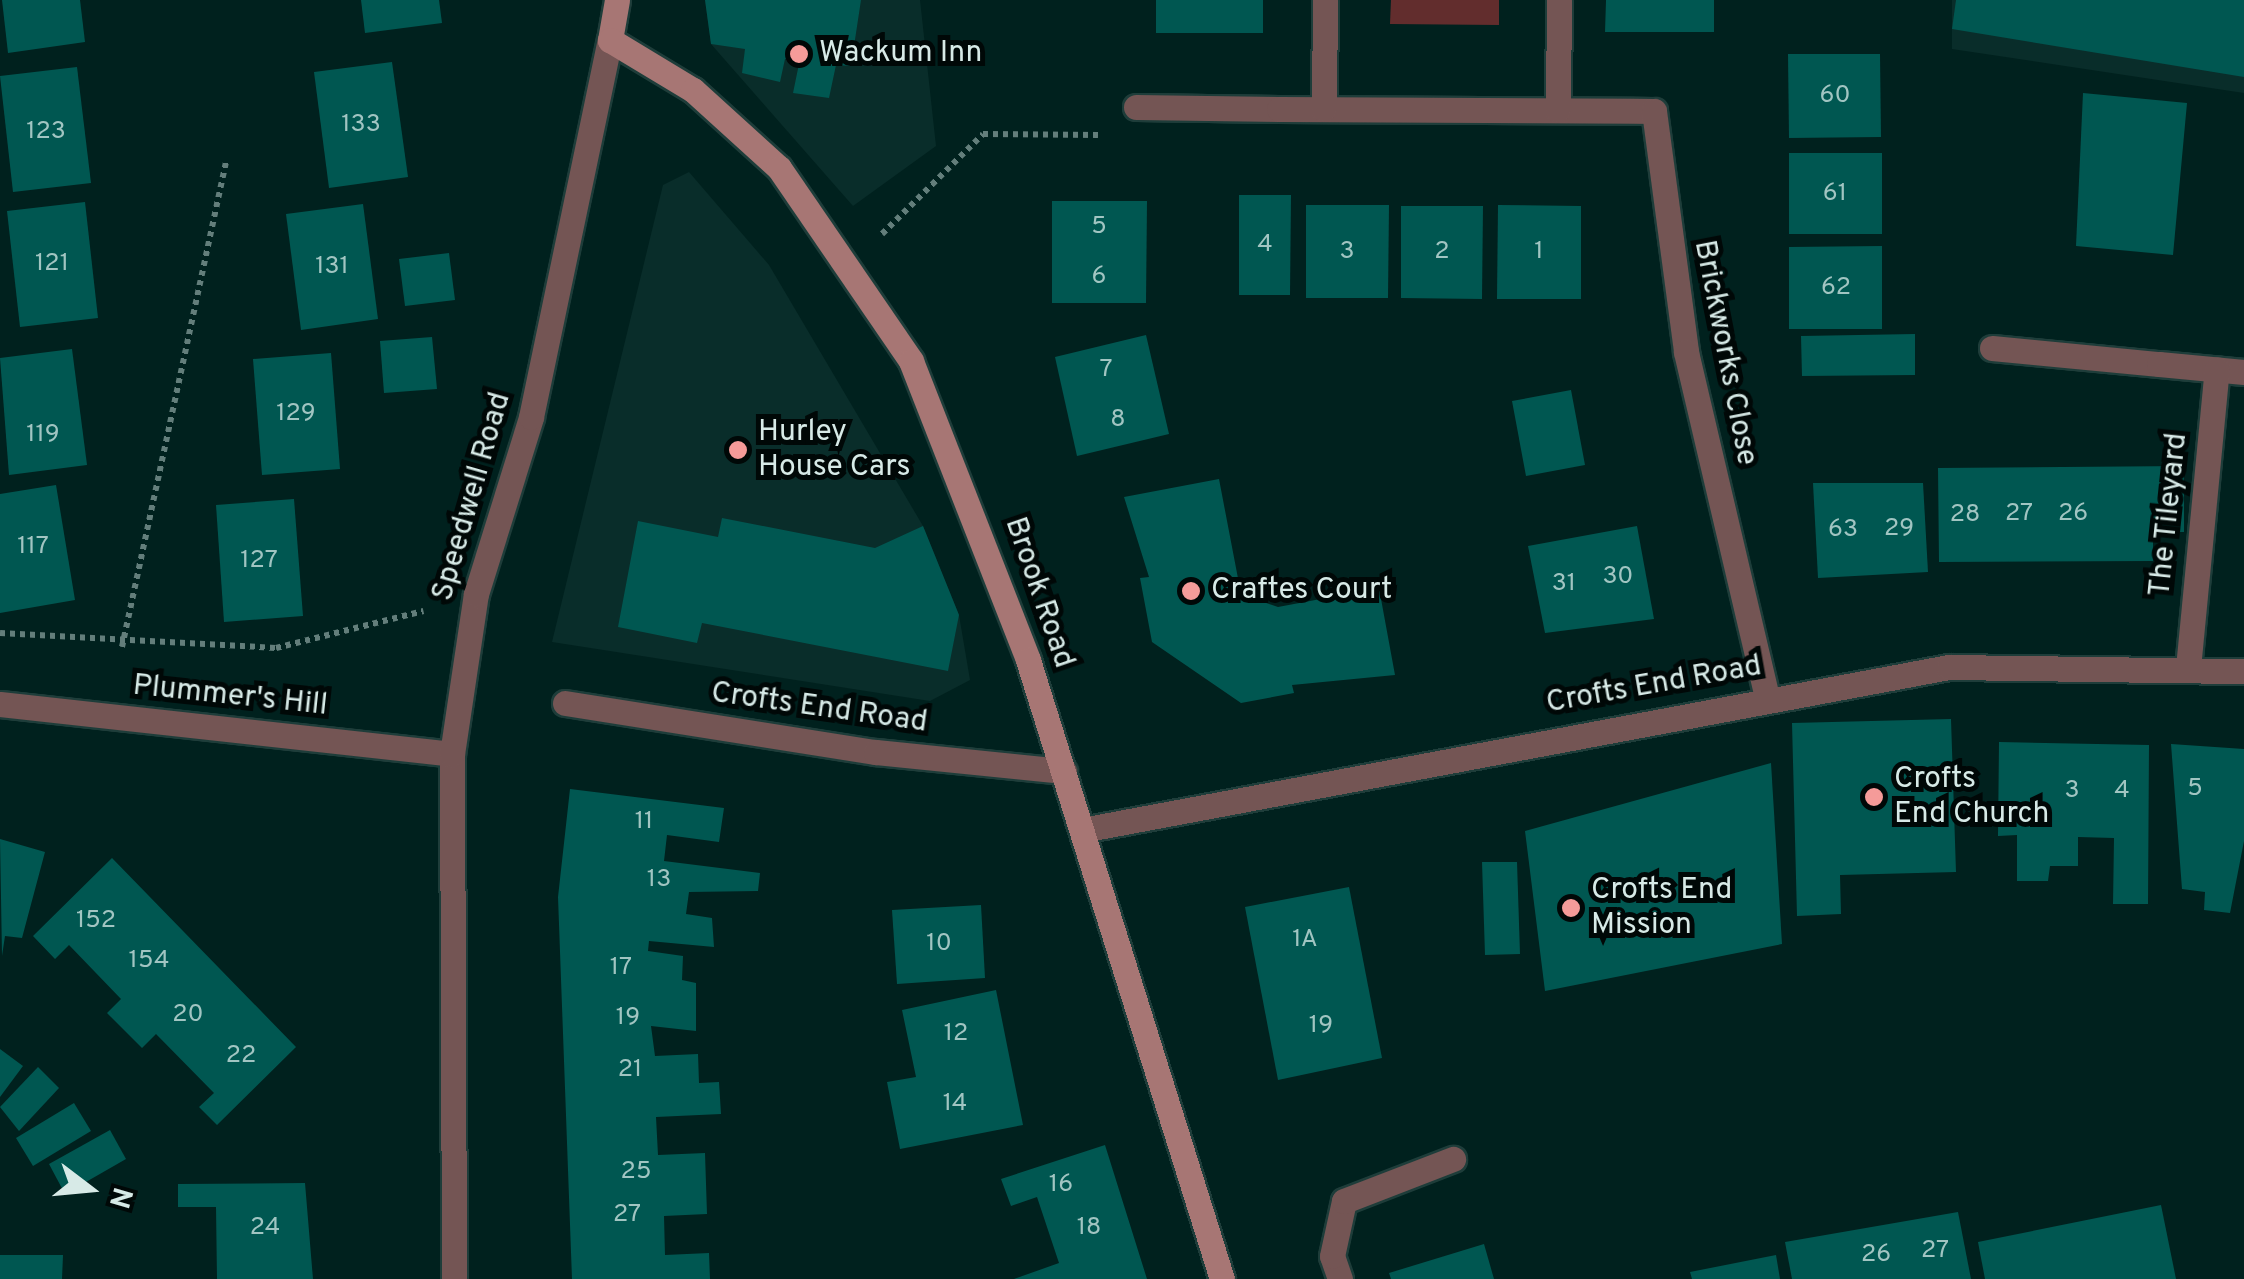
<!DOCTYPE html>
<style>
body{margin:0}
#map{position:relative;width:2244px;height:1279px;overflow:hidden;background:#00211e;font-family:Overpass,sans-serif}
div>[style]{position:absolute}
.built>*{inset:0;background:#092d2a}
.green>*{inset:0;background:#622d2d}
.building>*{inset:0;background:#005751}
.path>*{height:6px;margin-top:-3px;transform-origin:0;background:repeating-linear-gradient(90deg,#637e7b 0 5px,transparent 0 10px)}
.roads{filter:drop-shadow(2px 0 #1e3d3a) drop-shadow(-2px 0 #1e3d3a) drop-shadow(0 2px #1e3d3a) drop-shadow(0 -2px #1e3d3a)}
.service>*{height:25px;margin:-12.5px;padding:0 12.5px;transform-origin:12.5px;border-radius:12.5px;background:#745554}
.minor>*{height:25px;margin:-12.5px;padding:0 12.5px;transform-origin:12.5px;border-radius:12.5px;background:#745554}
.tertiary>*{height:25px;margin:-12.5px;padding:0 12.5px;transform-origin:12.5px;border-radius:12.5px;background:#745554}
.secondary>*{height:25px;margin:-12.5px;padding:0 12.5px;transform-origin:12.5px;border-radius:12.5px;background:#a77674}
.dots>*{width:28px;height:28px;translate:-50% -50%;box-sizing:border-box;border:5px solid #000807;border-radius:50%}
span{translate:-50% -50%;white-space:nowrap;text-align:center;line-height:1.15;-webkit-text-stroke:10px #000807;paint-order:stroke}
.number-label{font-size:25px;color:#a1c5c2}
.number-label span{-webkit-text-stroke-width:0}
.poi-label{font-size:30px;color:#d7eae7}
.left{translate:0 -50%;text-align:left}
.street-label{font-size:30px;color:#d7eae7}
.north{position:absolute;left:40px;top:1139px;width:100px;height:100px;-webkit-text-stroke:8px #000807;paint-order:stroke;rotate:106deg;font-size:28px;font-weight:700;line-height:40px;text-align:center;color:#d7eae7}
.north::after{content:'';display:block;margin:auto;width:35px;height:45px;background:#d7eae7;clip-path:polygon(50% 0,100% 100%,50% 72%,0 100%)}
</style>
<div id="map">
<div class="built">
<div style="clip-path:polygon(705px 0,920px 0,936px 146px,853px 206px,711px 44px)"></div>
<div style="clip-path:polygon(1952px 0,2244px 0,2244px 93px,1952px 49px)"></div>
<div style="clip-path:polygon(689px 172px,769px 265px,923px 526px,959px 615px,970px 680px,930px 701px,552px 642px,663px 185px)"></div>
</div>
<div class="green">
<div style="clip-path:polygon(1391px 0,1499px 0,1499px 25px,1390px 24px)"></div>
</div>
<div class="building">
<div style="clip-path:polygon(2px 0,80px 0,85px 42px,8px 53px)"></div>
<div style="clip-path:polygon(361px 0,439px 0,442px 23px,365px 33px)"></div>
<div style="clip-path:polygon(705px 0,861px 0,851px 66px,836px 65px,829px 98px,793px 93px,800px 59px,785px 59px,780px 82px,742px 73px,745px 49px,711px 44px)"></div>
<div style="clip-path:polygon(1156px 0,1263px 0,1263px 33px,1156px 33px)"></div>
<div style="clip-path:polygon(1606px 0,1714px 0,1714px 32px,1605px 32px)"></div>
<div style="clip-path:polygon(1956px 0,2244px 0,2244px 77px,1952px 29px)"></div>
<div style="clip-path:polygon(1788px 54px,1880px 54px,1881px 137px,1789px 138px)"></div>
<div style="clip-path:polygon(392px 62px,408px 177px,329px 188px,314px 72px)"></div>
<div style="clip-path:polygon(77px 67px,91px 183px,13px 192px,0 76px)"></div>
<div style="clip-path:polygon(2083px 93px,2187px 103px,2173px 255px,2076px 246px)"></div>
<div style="clip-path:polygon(1789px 153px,1882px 153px,1882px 234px,1789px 234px)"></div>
<div style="clip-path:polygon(1239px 195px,1291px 195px,1290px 295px,1239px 295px)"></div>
<div style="clip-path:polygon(1052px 201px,1147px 201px,1146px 303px,1052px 303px)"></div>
<div style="clip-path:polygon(85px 202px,98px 318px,20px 327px,7px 211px)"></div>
<div style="clip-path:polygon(363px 204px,378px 319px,301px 330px,286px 214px)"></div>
<div style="clip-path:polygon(1306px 205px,1389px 205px,1388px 298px,1306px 298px)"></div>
<div style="clip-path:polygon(1498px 205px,1581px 206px,1581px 299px,1497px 299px)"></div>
<div style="clip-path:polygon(1401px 206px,1483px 206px,1482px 299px,1401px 298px)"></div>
<div style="clip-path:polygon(1882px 246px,1882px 329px,1789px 329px,1789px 247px)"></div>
<div style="clip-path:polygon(449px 253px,455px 300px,405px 306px,399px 259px)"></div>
<div style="clip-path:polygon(1915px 334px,1915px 375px,1802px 376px,1801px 336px)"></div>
<div style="clip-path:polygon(1146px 335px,1169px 434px,1077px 456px,1055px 357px)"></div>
<div style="clip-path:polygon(432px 337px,437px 389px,384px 393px,380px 341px)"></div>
<div style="clip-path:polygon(72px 349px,87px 465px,9px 475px,0 358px)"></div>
<div style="clip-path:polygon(331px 353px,340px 469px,262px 475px,253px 359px)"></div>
<div style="clip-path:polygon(1571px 390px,1585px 465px,1526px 476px,1512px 401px)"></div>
<div style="clip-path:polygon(2184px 466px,2184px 532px,2153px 532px,2153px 561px,1939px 562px,1938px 468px)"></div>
<div style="clip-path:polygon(1219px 479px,1241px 594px,1278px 607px,1379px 588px,1395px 675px,1292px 685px,1294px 693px,1241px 703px,1152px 642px,1140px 578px,1149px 577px,1124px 497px)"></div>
<div style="clip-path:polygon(1813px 483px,1923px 483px,1928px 572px,1818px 578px)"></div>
<div style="clip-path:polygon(56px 485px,75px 600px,0 613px,0 494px)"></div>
<div style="clip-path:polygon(294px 499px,303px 616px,224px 622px,216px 505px)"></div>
<div style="clip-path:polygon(722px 518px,875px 548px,923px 526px,959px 615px,948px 671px,702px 623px,697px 643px,618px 627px,638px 521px,718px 537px)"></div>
<div style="clip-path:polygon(1637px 526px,1654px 619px,1545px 633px,1528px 546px)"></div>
<div style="clip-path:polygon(1951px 719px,1956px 872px,1840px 875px,1841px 914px,1797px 916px,1792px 723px)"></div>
<div style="clip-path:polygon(1999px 742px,2149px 745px,2148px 904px,2113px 904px,2114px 838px,2078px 837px,2078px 866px,2050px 866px,2048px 881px,2017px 881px,2017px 835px,1998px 836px)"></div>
<div style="clip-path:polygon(2171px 744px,2244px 749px,2244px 841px,2230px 913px,2204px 910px,2205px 892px,2182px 889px)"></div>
<div style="clip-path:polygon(1771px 763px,1782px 944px,1545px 991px,1525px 831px)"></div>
<div style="clip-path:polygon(570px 789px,724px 808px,719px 842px,667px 835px,664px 861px,760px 873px,758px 891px,689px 892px,686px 914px,712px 918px,714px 947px,649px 941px,648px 951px,683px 956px,682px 980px,696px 983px,696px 1031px,651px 1026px,655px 1056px,698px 1054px,699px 1083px,719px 1082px,721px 1114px,656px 1117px,658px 1155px,705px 1153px,707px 1214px,664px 1216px,665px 1255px,709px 1253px,710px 1279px,572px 1279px,558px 897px)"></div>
<div style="clip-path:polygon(0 839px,45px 852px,22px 938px,5px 936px,2px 956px)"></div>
<div style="clip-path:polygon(112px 858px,296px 1047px,217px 1125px,199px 1107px,214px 1093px,156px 1034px,142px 1048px,107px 1013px,121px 999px,69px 945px,55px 959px,33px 936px)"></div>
<div style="clip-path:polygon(1482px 862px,1517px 862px,1520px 954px,1485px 955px)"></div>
<div style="clip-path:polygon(1349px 887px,1382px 1058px,1278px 1080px,1245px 907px)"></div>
<div style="clip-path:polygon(981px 905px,985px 978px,897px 984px,892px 910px)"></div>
<div style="clip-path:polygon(996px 990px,1023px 1125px,900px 1149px,887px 1082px,916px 1077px,902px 1010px)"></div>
<div style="clip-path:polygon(0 1049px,23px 1066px,0 1097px)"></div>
<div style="clip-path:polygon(38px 1067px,59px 1088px,19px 1131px,0 1107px)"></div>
<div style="clip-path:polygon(74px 1103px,91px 1131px,33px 1166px,16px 1138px)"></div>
<div style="clip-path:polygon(110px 1130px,126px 1159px,65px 1194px,49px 1164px)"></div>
<div style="clip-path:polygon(1105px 1145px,1147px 1279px,1014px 1279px,1059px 1263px,1037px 1197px,1011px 1206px,1001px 1179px)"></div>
<div style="clip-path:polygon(305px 1183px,313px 1279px,217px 1279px,216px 1207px,178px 1207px,178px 1184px)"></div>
<div style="clip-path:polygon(2161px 1205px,2176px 1279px,1985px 1279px,1978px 1242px)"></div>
<div style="clip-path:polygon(1958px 1212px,1971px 1279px,1792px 1279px,1785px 1242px)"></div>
<div style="clip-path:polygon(1484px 1244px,1494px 1279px,1391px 1279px,1389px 1273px)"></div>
<div style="clip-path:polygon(0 1255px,63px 1255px,62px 1279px,0 1279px)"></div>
<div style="clip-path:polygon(1776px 1255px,1780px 1279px,1692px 1279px,1690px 1272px)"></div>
</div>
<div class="path">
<div style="left:882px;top:234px;width:142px;rotate:-44.7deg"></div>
<div style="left:983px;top:134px;width:115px;rotate:0.5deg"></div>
<div style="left:0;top:633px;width:276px;rotate:3.1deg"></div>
<div style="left:276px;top:648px;width:152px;rotate:-14.1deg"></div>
<div style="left:122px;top:647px;width:497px;rotate:-77.9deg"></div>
</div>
<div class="roads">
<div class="service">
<div style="left:1136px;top:107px;width:143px;rotate:0.8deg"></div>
<div style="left:1992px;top:348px;width:168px;rotate:5.5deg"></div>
</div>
<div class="minor">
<div style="left:1279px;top:109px;width:375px;rotate:0.3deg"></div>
<div style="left:1654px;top:111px;width:243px;rotate:82.4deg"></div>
<div style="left:1686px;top:352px;width:355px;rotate:76.8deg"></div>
<div style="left:1324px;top:109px;width:109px;rotate:-89.5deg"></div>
<div style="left:1558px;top:110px;width:110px;rotate:-89.5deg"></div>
<div style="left:2159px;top:364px;width:85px;rotate:5.4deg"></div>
<div style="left:2188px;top:668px;width:300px;rotate:-84.5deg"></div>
<div style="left:565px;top:703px;width:315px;rotate:9deg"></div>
<div style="left:876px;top:752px;width:189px;rotate:5.8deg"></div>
<div style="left:0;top:704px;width:455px;rotate:6.3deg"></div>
<div style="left:1082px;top:830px;width:882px;rotate:-10.65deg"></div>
<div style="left:1949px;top:667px;width:295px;rotate:0.8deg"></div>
<div style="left:1340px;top:1279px;width:24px;rotate:-109deg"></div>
<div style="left:1332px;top:1256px;width:56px;rotate:-77.7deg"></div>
<div style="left:1344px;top:1201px;width:117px;rotate:-21.1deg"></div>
</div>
<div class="tertiary">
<div style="left:454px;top:1279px;width:525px;rotate:-90.22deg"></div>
<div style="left:452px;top:754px;width:162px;rotate:-81.5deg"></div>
<div style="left:476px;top:594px;width:185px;rotate:-72.7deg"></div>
<div style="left:531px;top:417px;width:385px;rotate:-78.2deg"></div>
</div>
<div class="secondary">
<div style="left:617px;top:0;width:41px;rotate:99.9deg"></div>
<div style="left:610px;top:40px;width:97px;rotate:31.1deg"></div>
<div style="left:693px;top:90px;width:116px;rotate:42.2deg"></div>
<div style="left:779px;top:168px;width:234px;rotate:55.6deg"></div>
<div style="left:911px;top:361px;width:321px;rotate:68.6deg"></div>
<div style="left:1028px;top:660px;width:649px;rotate:72.6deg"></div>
</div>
</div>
<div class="dots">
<div style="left:799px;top:54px;background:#f59b99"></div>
<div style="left:738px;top:450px;background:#f59b99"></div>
<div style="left:1191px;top:591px;background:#f59b99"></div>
<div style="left:1874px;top:797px;background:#f59b99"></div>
<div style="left:1571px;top:908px;background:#f59b99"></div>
</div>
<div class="number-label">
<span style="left:1835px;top:96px">60</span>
<span style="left:361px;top:125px">133</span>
<span style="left:46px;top:132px">123</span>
<span style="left:1835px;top:194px">61</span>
<span style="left:1099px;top:227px">5</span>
<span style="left:1265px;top:245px">4</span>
<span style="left:1347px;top:252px">3</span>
<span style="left:1442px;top:252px">2</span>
<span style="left:1539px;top:252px">1</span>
<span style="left:52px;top:264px">121</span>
<span style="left:332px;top:267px">131</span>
<span style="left:1099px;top:277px">6</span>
<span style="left:1836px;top:288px">62</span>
<span style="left:1106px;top:370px">7</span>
<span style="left:296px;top:414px">129</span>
<span style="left:1118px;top:420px">8</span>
<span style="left:43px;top:435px">119</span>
<span style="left:2019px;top:514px">27</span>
<span style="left:2073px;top:514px">26</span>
<span style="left:1965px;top:515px">28</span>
<span style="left:1899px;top:529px">29</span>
<span style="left:1843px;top:530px">63</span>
<span style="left:33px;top:547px">117</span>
<span style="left:259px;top:561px">127</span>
<span style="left:1618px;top:577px">30</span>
<span style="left:1564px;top:584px">31</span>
<span style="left:2195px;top:789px">5</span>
<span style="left:2072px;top:791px">3</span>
<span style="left:2122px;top:791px">4</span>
<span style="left:644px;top:822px">11</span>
<span style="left:659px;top:880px">13</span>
<span style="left:96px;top:921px">152</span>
<span style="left:1305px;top:940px">1A</span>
<span style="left:939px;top:944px">10</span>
<span style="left:149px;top:961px">154</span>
<span style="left:621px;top:968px">17</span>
<span style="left:188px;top:1015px">20</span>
<span style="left:628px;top:1018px">19</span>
<span style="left:1321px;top:1026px">19</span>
<span style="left:956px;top:1034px">12</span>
<span style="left:241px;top:1056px">22</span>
<span style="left:630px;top:1070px">21</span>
<span style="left:955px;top:1104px">14</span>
<span style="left:636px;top:1172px">25</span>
<span style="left:1061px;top:1185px">16</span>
<span style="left:627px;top:1215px">27</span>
<span style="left:265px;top:1228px">24</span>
<span style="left:1089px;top:1228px">18</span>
<span style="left:1935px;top:1251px">27</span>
<span style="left:1876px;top:1255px">26</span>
</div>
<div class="poi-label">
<span class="left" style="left:819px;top:54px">Wackum Inn</span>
<span class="left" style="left:758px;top:450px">Hurley<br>House Cars</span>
<span class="left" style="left:1211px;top:591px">Craftes Court</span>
<span class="left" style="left:1894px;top:797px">Crofts<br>End Church</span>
<span class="left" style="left:1591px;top:908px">Crofts End<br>Mission</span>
</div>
<div class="street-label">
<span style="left:1724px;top:353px;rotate:79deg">Brickworks Close</span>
<span style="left:473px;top:497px;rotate:-74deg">Speedwell Road</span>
<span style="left:2170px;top:515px;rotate:-84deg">The Tileyard</span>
<span style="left:1038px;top:593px;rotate:71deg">Brook Road</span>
<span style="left:1654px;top:686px;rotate:-10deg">Crofts End Road</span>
<span style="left:230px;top:697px;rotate:6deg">Plummer's Hill</span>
<span style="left:819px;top:709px;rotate:8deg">Crofts End Road</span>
</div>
<div class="north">N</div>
</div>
